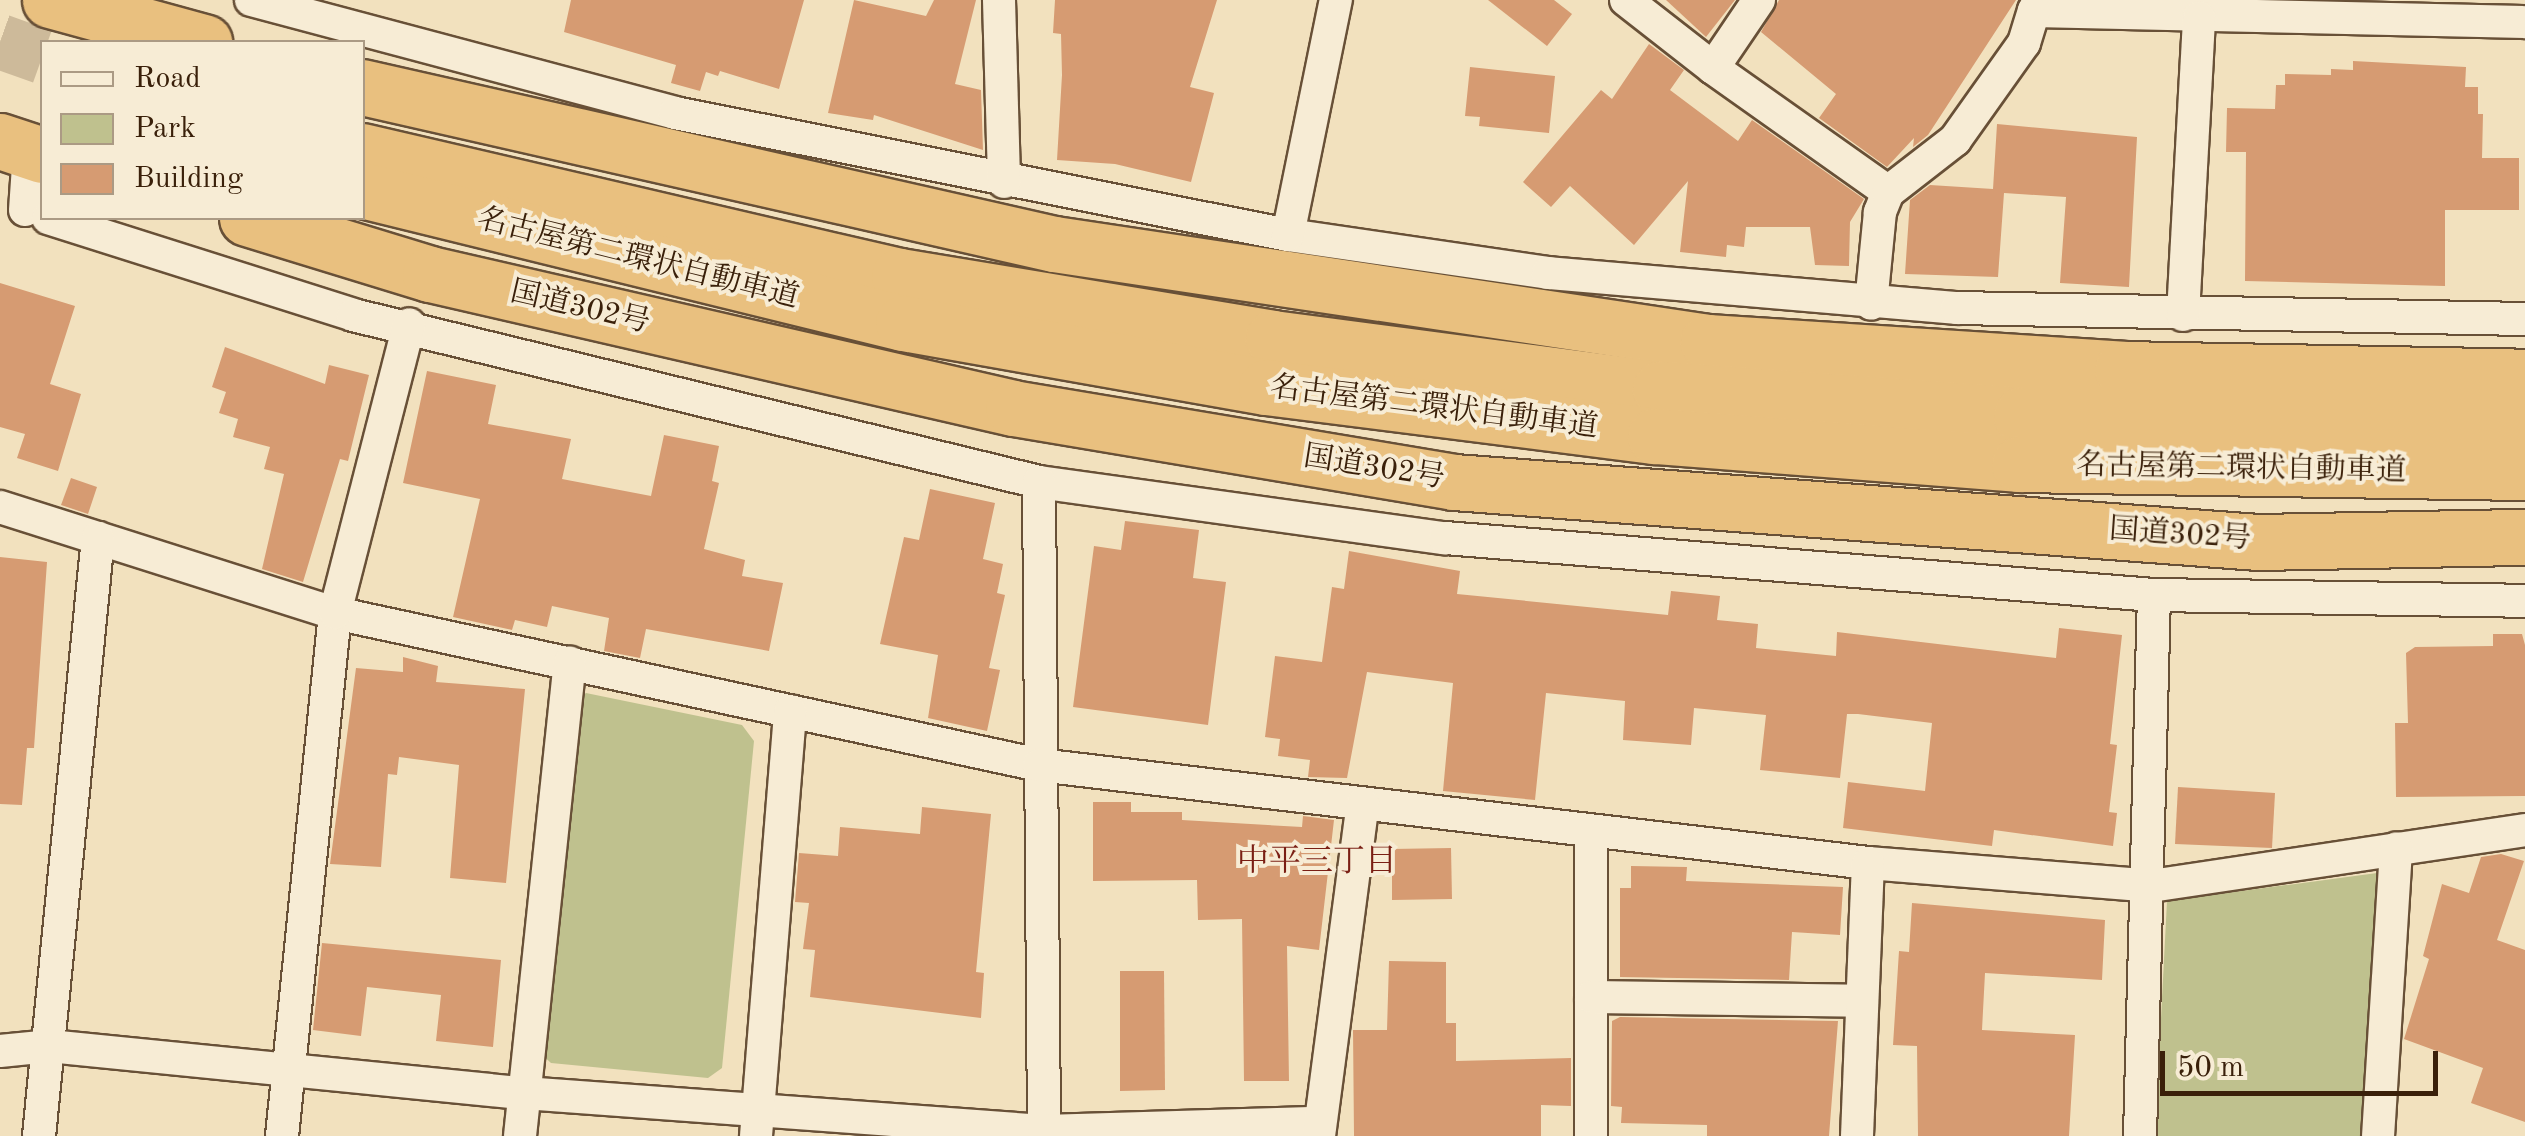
<!DOCTYPE html>
<meta charset="utf-8">
<style>
body{margin:0}
#map{position:relative;width:2525px;height:1136px;overflow:hidden;background:#f2e1be;font-family:"Old Standard TT","Noto Serif JP",serif}
div>[style]{position:absolute}
.green>*{inset:0;background:#bfc18e}
.building>*{inset:0;background:#d69b72}
.highway-tunnel>*{height:55px;margin-top:-27.5px;transform-origin:0;background:repeating-linear-gradient(90deg,#cdba9a 0 55px,transparent 0 83px)}
.roads{filter:drop-shadow(2px 0 #685037) drop-shadow(-2px 0 #685037) drop-shadow(0 2px #685037) drop-shadow(0 -2px #685037)}
.street>*{height:32px;margin:-16px;padding:0 16px;transform-origin:16px;border-radius:16px;background:#f7ecd5}
.highway>*{height:55px;margin:-27.5px;padding:0 27.5px;transform-origin:27.5px;border-radius:27.5px;background:#e9c07f}
span{translate:-50% -50%;white-space:nowrap;text-align:center;line-height:1.15;-webkit-text-stroke:8px #f7ecd5;paint-order:stroke}
.street-label{font-size:30px;color:#3a200a}
.neighbourhood-label{font-size:32px;color:#7a1f14}
.legend{position:absolute;left:40px;top:40px;width:325px;height:180px;box-sizing:border-box;background:#f7ecd5;border:2px solid #ab9a84;margin:0;padding:12px 18px;list-style:none;font-size:30px;color:#3a200a}
.legend li{display:flex;align-items:center;gap:20px;height:50px}
.legend b{width:50px;border:2px solid #ab9a84}
.scale{position:absolute;left:2160px;top:1051px;width:278px;height:45px;box-sizing:border-box;border:5px solid #3a200a;border-top:0;padding-left:12px;font-size:30px;line-height:35px;white-space:nowrap;color:#3a200a;-webkit-text-stroke:8px #f7ecd5;paint-order:stroke}
</style>
<div id="map">
<div class="green">
<div style="clip-path:polygon(586px 693px,742px 725px,754px 741px,722px 1068px,708px 1078px,551px 1063px,540px 1053px,572px 703px)"></div>
<div style="clip-path:polygon(2377px 873px,2363px 1136px,2155px 1136px,2167px 901px)"></div>
</div>
<div class="building">
<div style="clip-path:polygon(571px 0,804px 0,779px 89px,720px 71px,718px 76px,706px 72px,700px 91px,671px 83px,676px 65px,564px 32px)"></div>
<div style="clip-path:polygon(854px 0,926px 16px,934px 0,976px 0,955px 84px,981px 90px,983px 150px,874px 115px,873px 120px,828px 113px)"></div>
<div style="clip-path:polygon(1055px 0,1217px 0,1190px 87px,1214px 93px,1191px 182px,1115px 164px,1057px 160px,1062px 75px,1061px 34px,1053px 33px)"></div>
<div style="clip-path:polygon(1488px 0,1554px 0,1572px 14px,1547px 46px)"></div>
<div style="clip-path:polygon(1666px 0,1735px 0,1706px 37px)"></div>
<div style="clip-path:polygon(1779px 0,2016px 0,1928px 135px,1913px 147px,1914px 138px,1887px 167px,1819px 118px,1836px 94px,1761px 32px)"></div>
<div style="clip-path:polygon(1649px 44px,1684px 70px,1670px 90px,1738px 141px,1752px 120px,1864px 199px,1850px 222px,1849px 266px,1815px 265px,1810px 227px,1746px 227px,1744px 247px,1727px 245px,1726px 257px,1680px 252px,1688px 181px,1634px 245px,1570px 186px,1551px 207px,1523px 182px,1601px 90px,1612px 99px)"></div>
<div style="clip-path:polygon(2353px 61px,2466px 67px,2465px 87px,2478px 87px,2478px 114px,2483px 114px,2482px 158px,2519px 158px,2519px 210px,2445px 210px,2445px 286px,2245px 281px,2246px 152px,2226px 152px,2227px 108px,2275px 109px,2276px 85px,2285px 85px,2285px 74px,2331px 75px,2331px 69px,2353px 70px)"></div>
<div style="clip-path:polygon(1470px 67px,1555px 76px,1549px 133px,1479px 126px,1480px 117px,1465px 116px)"></div>
<div style="clip-path:polygon(1997px 124px,2137px 137px,2129px 287px,2060px 283px,2066px 197px,2004px 193px,1998px 277px,1905px 274px,1910px 200px,1930px 185px,1993px 189px)"></div>
<div style="clip-path:polygon(0 283px,75px 306px,50px 384px,81px 394px,58px 471px,17px 458px,25px 434px,0 427px)"></div>
<div style="clip-path:polygon(225px 347px,325px 384px,329px 365px,369px 375px,348px 461px,340px 459px,303px 582px,262px 569px,284px 474px,264px 469px,270px 447px,233px 437px,238px 419px,219px 413px,226px 392px,212px 387px)"></div>
<div style="clip-path:polygon(427px 371px,496px 385px,488px 424px,571px 439px,562px 479px,651px 496px,664px 435px,719px 446px,712px 481px,719px 483px,704px 549px,745px 560px,742px 576px,783px 583px,769px 651px,646px 629px,640px 658px,604px 651px,609px 618px,552px 606px,547px 627px,515px 620px,512px 630px,453px 617px,480px 499px,403px 483px)"></div>
<div style="clip-path:polygon(71px 478px,97px 487px,88px 514px,61px 505px)"></div>
<div style="clip-path:polygon(930px 489px,995px 503px,983px 559px,1003px 564px,997px 593px,1005px 595px,989px 668px,1000px 670px,987px 731px,928px 718px,938px 655px,880px 644px,904px 537px,919px 540px)"></div>
<div style="clip-path:polygon(1125px 521px,1199px 530px,1193px 578px,1226px 582px,1208px 725px,1073px 707px,1094px 546px,1121px 550px)"></div>
<div style="clip-path:polygon(1349px 551px,1460px 571px,1457px 594px,1668px 615px,1671px 591px,1720px 596px,1717px 620px,1758px 624px,1756px 648px,1836px 656px,1837px 632px,2056px 658px,2059px 628px,2122px 635px,2110px 744px,2117px 745px,2109px 812px,2117px 813px,2113px 846px,1994px 830px,1992px 846px,1843px 828px,1848px 782px,1925px 791px,1932px 723px,1858px 714px,1847px 714px,1840px 778px,1760px 770px,1766px 715px,1694px 708px,1691px 745px,1623px 740px,1625px 701px,1546px 693px,1535px 800px,1443px 791px,1453px 683px,1367px 672px,1347px 778px,1308px 777px,1310px 760px,1278px 756px,1280px 739px,1265px 737px,1275px 656px,1322px 662px,1332px 587px,1344px 589px)"></div>
<div style="clip-path:polygon(0 557px,47px 562px,34px 748px,27px 748px,22px 805px,0 804px)"></div>
<div style="clip-path:polygon(2493px 634px,2522px 634px,2525px 645px,2525px 796px,2396px 797px,2395px 723px,2408px 723px,2406px 653px,2415px 647px,2493px 646px)"></div>
<div style="clip-path:polygon(403px 657px,438px 666px,436px 682px,525px 689px,506px 883px,450px 878px,459px 765px,399px 757px,397px 775px,388px 774px,381px 867px,330px 864px,356px 668px,403px 672px)"></div>
<div style="clip-path:polygon(2178px 787px,2275px 793px,2272px 848px,2175px 844px)"></div>
<div style="clip-path:polygon(1093px 802px,1131px 802px,1131px 812px,1182px 812px,1182px 820px,1302px 827px,1303px 816px,1334px 820px,1319px 950px,1287px 946px,1289px 1081px,1244px 1081px,1242px 919px,1198px 920px,1197px 880px,1093px 881px)"></div>
<div style="clip-path:polygon(922px 807px,991px 814px,976px 972px,984px 973px,981px 1018px,810px 997px,815px 950px,803px 949px,809px 903px,795px 902px,799px 853px,838px 856px,840px 827px,920px 834px)"></div>
<div style="clip-path:polygon(1451px 848px,1452px 899px,1392px 900px,1392px 849px)"></div>
<div style="clip-path:polygon(2501px 854px,2524px 861px,2497px 940px,2525px 950px,2525px 1122px,2471px 1103px,2483px 1068px,2404px 1039px,2429px 959px,2423px 956px,2442px 884px,2469px 893px,2481px 857px)"></div>
<div style="clip-path:polygon(1631px 866px,1687px 867px,1686px 881px,1843px 887px,1840px 935px,1792px 932px,1789px 980px,1620px 977px,1620px 888px,1631px 888px)"></div>
<div style="clip-path:polygon(1912px 903px,2105px 920px,2102px 980px,1985px 973px,1982px 1030px,2075px 1035px,2069px 1136px,1918px 1136px,1917px 1046px,1893px 1045px,1899px 951px,1909px 952px)"></div>
<div style="clip-path:polygon(322px 943px,501px 960px,493px 1047px,436px 1041px,441px 995px,367px 987px,361px 1036px,313px 1030px)"></div>
<div style="clip-path:polygon(1389px 961px,1446px 962px,1446px 1023px,1456px 1023px,1456px 1061px,1571px 1058px,1571px 1106px,1541px 1105px,1541px 1136px,1354px 1136px,1353px 1030px,1387px 1030px)"></div>
<div style="clip-path:polygon(1120px 971px,1164px 971px,1165px 1090px,1120px 1091px)"></div>
<div style="clip-path:polygon(1620px 1017px,1838px 1021px,1829px 1136px,1707px 1136px,1707px 1125px,1621px 1123px,1622px 1107px,1611px 1106px,1612px 1021px)"></div>
</div>
<div class="highway-tunnel">
<div style="left:0;top:41px;width:45px;rotate:19.7deg"></div>
</div>
<div class="roads">
<div class="street">
<div style="left:251px;top:0;width:439px;rotate:14.9deg"></div>
<div style="left:675px;top:113px;width:625px;rotate:11.26deg"></div>
<div style="left:1288px;top:235px;width:263px;rotate:8.3deg"></div>
<div style="left:1548px;top:273px;width:410px;rotate:4.9deg"></div>
<div style="left:1957px;top:308px;width:568px;rotate:1.11deg"></div>
<div style="left:999px;top:0;width:182px;rotate:88.4deg"></div>
<div style="left:1626px;top:0;width:110px;rotate:38deg"></div>
<div style="left:1759px;top:0;width:82px;rotate:124.1deg"></div>
<div style="left:1713px;top:68px;width:214px;rotate:35.3deg"></div>
<div style="left:1888px;top:192px;width:22px;rotate:112deg"></div>
<div style="left:1880px;top:212px;width:92px;rotate:95.6deg"></div>
<div style="left:2039px;top:0;width:12px;rotate:114deg"></div>
<div style="left:2034px;top:11px;width:491px;rotate:1.3deg"></div>
<div style="left:1888px;top:192px;width:85px;rotate:-37.8deg"></div>
<div style="left:1955px;top:140px;width:119px;rotate:-54.6deg"></div>
<div style="left:2024px;top:43px;width:34px;rotate:-73deg"></div>
<div style="left:25px;top:210px;width:59px;rotate:-86.1deg"></div>
<div style="left:48px;top:218px;width:320px;rotate:17.6deg"></div>
<div style="left:353px;top:315px;width:706px;rotate:13.68deg"></div>
<div style="left:1039px;top:482px;width:410px;rotate:7.9deg"></div>
<div style="left:1445px;top:538px;width:711px;rotate:4.6deg"></div>
<div style="left:2154px;top:595px;width:371px;rotate:0.9deg"></div>
<div style="left:1288px;top:235px;width:240px;rotate:-78.5deg"></div>
<div style="left:2183px;top:315px;width:298px;rotate:-86.9deg"></div>
<div style="left:1039px;top:482px;width:654px;rotate:89.56deg"></div>
<div style="left:0;top:507px;width:351px;rotate:17.6deg"></div>
<div style="left:335px;top:613px;width:720px;rotate:12.18deg"></div>
<div style="left:1039px;top:765px;width:835px;rotate:6.74deg"></div>
<div style="left:1868px;top:863px;width:284px;rotate:4.6deg"></div>
<div style="left:2151px;top:886px;width:378px;rotate:-8.5deg"></div>
<div style="left:1591px;top:831px;width:305px;rotate:90deg"></div>
<div style="left:1591px;top:997px;width:271px;rotate:0.8deg"></div>
<div style="left:0;top:1051px;width:49px;rotate:-5.8deg"></div>
<div style="left:49px;top:1046px;width:477px;rotate:5.7deg"></div>
<div style="left:524px;top:1093px;width:521px;rotate:4.18deg"></div>
<div style="left:1044px;top:1131px;width:275px;rotate:-1.7deg"></div>
<div style="left:39px;top:1136px;width:601px;rotate:-84.37deg"></div>
<div style="left:282px;top:1136px;width:526px;rotate:-84.21deg"></div>
<div style="left:335px;top:613px;width:298px;rotate:-75.6deg"></div>
<div style="left:520px;top:1136px;width:476px;rotate:-84deg"></div>
<div style="left:756px;top:1136px;width:426px;rotate:-85.4deg"></div>
<div style="left:1319px;top:1136px;width:335px;rotate:-82.5deg"></div>
<div style="left:1857px;top:1136px;width:273px;rotate:-87.7deg"></div>
<div style="left:2140px;top:1136px;width:541px;rotate:-88.52deg"></div>
<div style="left:2378px;top:1136px;width:288px;rotate:-86.4deg"></div>
</div>
<div class="highway">
<div style="left:50px;top:0;width:160px;rotate:15.3deg"></div>
<div style="left:362px;top:87px;width:710px;rotate:12.78deg"></div>
<div style="left:1054px;top:244px;width:661px;rotate:8.52deg"></div>
<div style="left:1708px;top:342px;width:415px;rotate:3.7deg"></div>
<div style="left:2122px;top:369px;width:403px;rotate:1.1deg"></div>
<div style="left:0;top:141px;width:44px;rotate:18.4deg"></div>
<div style="left:362px;top:151px;width:551px;rotate:13.1deg"></div>
<div style="left:899px;top:276px;width:379px;rotate:9.4deg"></div>
<div style="left:1273px;top:338px;width:390px;rotate:7.5deg"></div>
<div style="left:1660px;top:389px;width:362px;rotate:4.1deg"></div>
<div style="left:2021px;top:415px;width:504px;rotate:0.68deg"></div>
<div style="left:362px;top:190px;width:557px;rotate:13.81deg"></div>
<div style="left:903px;top:323px;width:369px;rotate:10deg"></div>
<div style="left:1266px;top:387px;width:392px;rotate:7.2deg"></div>
<div style="left:1655px;top:436px;width:365px;rotate:4.4deg"></div>
<div style="left:2019px;top:464px;width:506px;rotate:0.91deg"></div>
<div style="left:247px;top:218px;width:191px;rotate:17deg"></div>
<div style="left:430px;top:274px;width:598px;rotate:12.94deg"></div>
<div style="left:1013px;top:408px;width:447px;rotate:9.5deg"></div>
<div style="left:1454px;top:482px;width:806px;rotate:4.27deg"></div>
<div style="left:2258px;top:542px;width:267px;rotate:-1.1deg"></div>
</div>
</div>
<div class="street-label">
<span style="left:638px;top:259px;rotate:14deg">名古屋第二環状自動車道</span>
<span style="left:580px;top:308px;rotate:13deg">国道302号</span>
<span style="left:1434px;top:408px;rotate:7deg">名古屋第二環状自動車道</span>
<span style="left:1374px;top:468px;rotate:9deg">国道302号</span>
<span style="left:2241px;top:469px;rotate:1deg">名古屋第二環状自動車道</span>
<span style="left:2180px;top:535px;rotate:4deg">国道302号</span>
</div>
<div class="neighbourhood-label">
<span style="left:1317px;top:863px">中平三丁目</span>
</div>
<ul class="legend">
<li><b style="height:12px;background:#f7ecd5"></b>Road</li>
<li><b style="height:28px;background:#bfc18e"></b>Park</li>
<li><b style="height:28px;background:#d69b72"></b>Building</li>
</ul>
<div class="scale">50 m</div>
</div>
